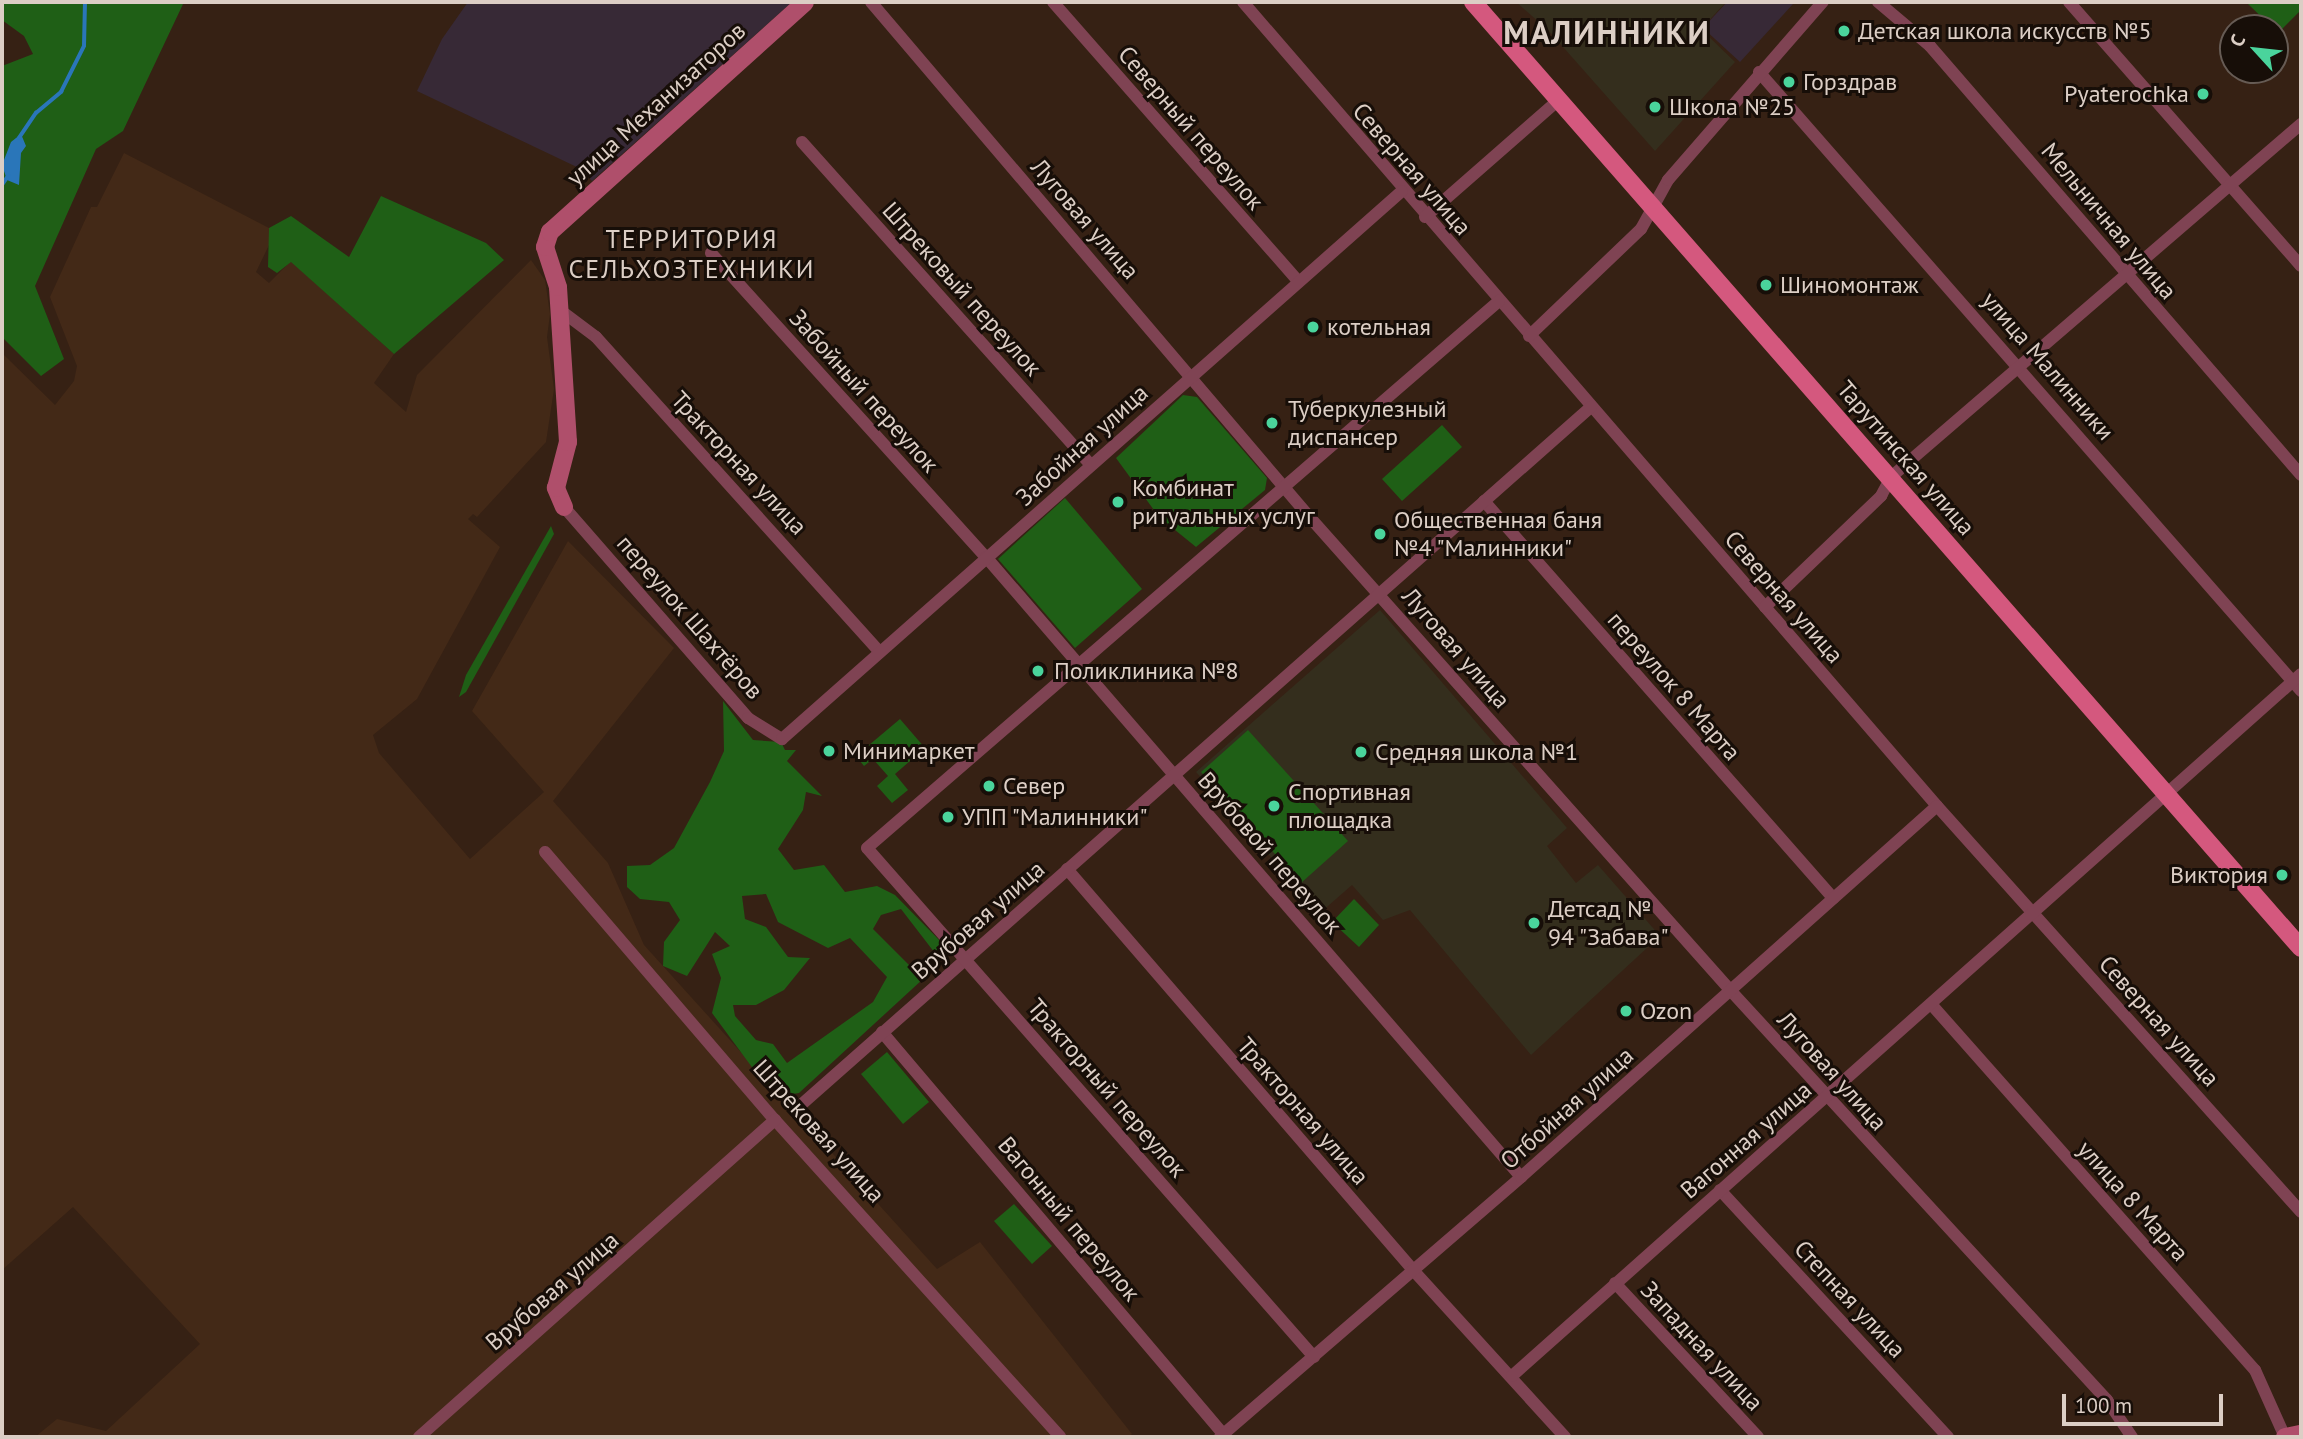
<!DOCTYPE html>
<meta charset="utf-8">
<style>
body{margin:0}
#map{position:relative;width:2303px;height:1439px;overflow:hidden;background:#362114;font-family:"PT Sans",sans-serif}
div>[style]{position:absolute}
.commercial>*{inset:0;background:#372936}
.built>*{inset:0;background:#432917}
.education>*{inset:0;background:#342e1d}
.green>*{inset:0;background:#1f5f16}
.water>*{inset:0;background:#2a76b9}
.stream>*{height:3.5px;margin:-1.75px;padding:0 1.75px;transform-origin:1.75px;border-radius:1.75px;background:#2a76b9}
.street>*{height:12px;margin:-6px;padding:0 6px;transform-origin:6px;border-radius:6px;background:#7f4353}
.secondary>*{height:18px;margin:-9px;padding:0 9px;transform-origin:9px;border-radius:9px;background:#af4f6b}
.primary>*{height:18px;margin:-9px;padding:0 9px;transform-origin:9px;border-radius:9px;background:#d4587e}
.dots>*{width:19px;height:19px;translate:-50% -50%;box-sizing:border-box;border:4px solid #170e08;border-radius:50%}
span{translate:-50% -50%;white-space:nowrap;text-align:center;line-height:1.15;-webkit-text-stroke:6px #170e08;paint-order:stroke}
.poi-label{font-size:24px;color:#dccec5}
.left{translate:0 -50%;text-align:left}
.right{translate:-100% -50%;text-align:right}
.street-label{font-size:24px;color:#dccec5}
.neighbourhood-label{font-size:26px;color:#dccec5;letter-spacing:2px}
.district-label{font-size:32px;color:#dccec5;font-weight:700;letter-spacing:2px}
.frame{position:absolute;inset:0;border:4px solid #dccec5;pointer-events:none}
.north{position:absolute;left:2219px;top:14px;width:70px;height:70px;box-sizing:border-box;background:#170e08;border:2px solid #665b54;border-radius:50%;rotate:297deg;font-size:19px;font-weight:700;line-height:28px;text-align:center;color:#dccec5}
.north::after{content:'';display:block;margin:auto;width:24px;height:32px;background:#4ad49c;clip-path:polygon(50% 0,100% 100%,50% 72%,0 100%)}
.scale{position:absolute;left:2062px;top:1394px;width:161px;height:32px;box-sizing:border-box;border:4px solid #dccec5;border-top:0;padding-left:9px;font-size:21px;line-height:24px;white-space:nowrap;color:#dccec5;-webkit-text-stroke:5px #170e08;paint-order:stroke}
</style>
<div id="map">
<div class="commercial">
<div style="clip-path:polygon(468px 2px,792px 2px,592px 181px,581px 169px,417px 91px,442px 39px)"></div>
<div style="clip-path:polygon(1727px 2px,1790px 2px,1793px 4px,1740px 62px,1703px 28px)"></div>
</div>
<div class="built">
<div style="clip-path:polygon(124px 153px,269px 228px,270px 243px,256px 272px,269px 283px,291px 261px,394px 354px,374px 383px,406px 412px,417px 375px,531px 260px,545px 280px,550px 314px,547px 337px,554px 389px,546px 442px,477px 517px,473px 514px,468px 519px,500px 547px,417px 699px,373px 735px,379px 753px,470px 859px,544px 792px,472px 711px,568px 541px,674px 648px,553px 801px,608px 863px,644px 945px,937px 1269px,980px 1242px,1132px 1434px,1128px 1437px,35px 1437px,57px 1419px,106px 1431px,200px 1344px,73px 1207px,2px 1270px,2px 353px,55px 405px,74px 381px,77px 366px,50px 297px,91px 207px,97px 207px)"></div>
</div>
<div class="education">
<div style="clip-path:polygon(1516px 2px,1726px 2px,1701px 29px,1735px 62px,1655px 151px,1548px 30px)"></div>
<div style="clip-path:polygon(1380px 610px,1567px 828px,1547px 846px,1576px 883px,1598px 865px,1660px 936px,1531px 1055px,1410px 910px,1383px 920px,1352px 885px,1320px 913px,1196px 772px)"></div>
</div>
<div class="green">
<div style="clip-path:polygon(2px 2px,184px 2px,123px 131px,96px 149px,35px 286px,64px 359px,41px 376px,2px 337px,2px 66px,33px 54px,24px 36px,2px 20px)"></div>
<div style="clip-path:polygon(2246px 2px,2301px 2px,2301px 10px,2278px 33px)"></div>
<div style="clip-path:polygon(381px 196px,486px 243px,504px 260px,394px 354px,291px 262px,277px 273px,268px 267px,269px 228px,291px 216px,349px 257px)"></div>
<div style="clip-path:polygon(1183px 395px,1197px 397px,1267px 478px,1265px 490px,1196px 547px,1159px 517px,1116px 458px)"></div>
<div style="clip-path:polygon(1442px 425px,1462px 447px,1402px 501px,1382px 479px)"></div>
<div style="clip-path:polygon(1065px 498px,1142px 589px,1075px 648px,998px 559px)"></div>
<div style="clip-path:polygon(551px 526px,554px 534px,466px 692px,459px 697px,466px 675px)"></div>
<div style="clip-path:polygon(evenodd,723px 701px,753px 740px,781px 742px,785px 750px,796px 750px,787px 761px,822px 796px,806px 792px,803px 810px,778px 849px,794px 870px,824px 865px,845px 892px,877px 886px,895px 895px,945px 946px,941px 961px,901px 909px,881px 915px,873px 929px,923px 979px,799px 1093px,781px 1096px,774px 1097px,712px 1013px,721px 978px,712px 954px,730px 946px,715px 932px,687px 976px,663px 966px,664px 942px,680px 920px,669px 902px,640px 899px,627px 887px,627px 866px,650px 865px,674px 848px,710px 782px,724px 751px,723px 701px,766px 894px,778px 922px,828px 948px,850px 938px,887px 977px,873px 1002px,787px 1063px,773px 1044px,756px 1040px,735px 1016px,733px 1005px,756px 1005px,784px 990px,810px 958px,788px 957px,766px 927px,745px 919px,742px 896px,766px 894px)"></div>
<div style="clip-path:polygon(900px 719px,925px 748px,895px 774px,908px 790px,892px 803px,877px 786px,888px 776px,873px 759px,864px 766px,856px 756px)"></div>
<div style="clip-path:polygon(1248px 730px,1348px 841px,1301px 883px,1201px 772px)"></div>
<div style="clip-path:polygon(1354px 899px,1379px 925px,1359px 947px,1332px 922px)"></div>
<div style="clip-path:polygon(887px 1052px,929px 1102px,903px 1124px,861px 1074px)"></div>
<div style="clip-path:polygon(1014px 1204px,1052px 1246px,1032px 1264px,994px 1221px)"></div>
</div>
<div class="water">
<div style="clip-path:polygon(21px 134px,26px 146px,21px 153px,19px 185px,7px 180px,2px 165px,11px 142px)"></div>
</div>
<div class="stream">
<div style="left:19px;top:138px;width:30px;rotate:-56deg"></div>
<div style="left:36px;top:113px;width:33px;rotate:-40deg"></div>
<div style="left:61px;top:92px;width:51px;rotate:-63.4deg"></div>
<div style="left:84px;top:46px;width:44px;rotate:-88.7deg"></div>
<div style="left:2px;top:185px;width:11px;rotate:-56deg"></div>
</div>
<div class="street">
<div style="left:871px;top:2px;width:671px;rotate:49.59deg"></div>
<div style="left:1306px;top:513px;width:640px;rotate:48.36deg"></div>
<div style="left:1731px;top:991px;width:556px;rotate:47.41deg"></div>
<div style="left:2107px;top:1400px;width:45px;rotate:56deg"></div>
<div style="left:1053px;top:2px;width:371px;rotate:48.7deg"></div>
<div style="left:1243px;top:2px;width:1062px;rotate:49.2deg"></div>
<div style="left:1937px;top:806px;width:545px;rotate:48.12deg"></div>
<div style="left:1878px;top:2px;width:68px;rotate:40.2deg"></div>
<div style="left:1930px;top:46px;width:567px;rotate:49.15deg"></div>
<div style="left:2069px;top:2px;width:351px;rotate:48.7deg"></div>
<div style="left:1759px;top:72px;width:823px;rotate:48.79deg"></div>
<div style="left:802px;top:142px;width:433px;rotate:48.2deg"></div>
<div style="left:1425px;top:217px;width:179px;rotate:-41.2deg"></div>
<div style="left:711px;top:253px;width:410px;rotate:47.9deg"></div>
<div style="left:986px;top:557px;width:819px;rotate:49.21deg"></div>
<div style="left:560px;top:310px;width:45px;rotate:36.9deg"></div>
<div style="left:596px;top:337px;width:424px;rotate:48deg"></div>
<div style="left:1529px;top:336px;width:155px;rotate:-43.7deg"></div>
<div style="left:1641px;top:229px;width:56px;rotate:-61.1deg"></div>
<div style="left:1668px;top:180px;width:236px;rotate:-49deg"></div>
<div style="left:1484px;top:501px;width:529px;rotate:48.68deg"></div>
<div style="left:564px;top:507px;width:280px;rotate:48.9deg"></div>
<div style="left:748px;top:718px;width:40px;rotate:32deg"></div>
<div style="left:782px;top:739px;width:827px;rotate:-41.47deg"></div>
<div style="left:1765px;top:607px;width:161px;rotate:-43.7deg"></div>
<div style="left:1881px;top:496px;width:21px;rotate:-62deg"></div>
<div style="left:1891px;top:477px;width:541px;rotate:-40.73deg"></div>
<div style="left:545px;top:852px;width:353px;rotate:49.4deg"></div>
<div style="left:775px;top:1120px;width:426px;rotate:48deg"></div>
<div style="left:1067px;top:869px;width:530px;rotate:49.21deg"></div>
<div style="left:1413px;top:1270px;width:226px;rotate:47.7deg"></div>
<div style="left:1931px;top:1004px;width:489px;rotate:48.5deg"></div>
<div style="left:2255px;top:1370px;width:73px;rotate:65.9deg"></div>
<div style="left:882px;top:1032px;width:529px;rotate:49.68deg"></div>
<div style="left:802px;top:1104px;width:1053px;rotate:-41.46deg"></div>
<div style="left:1720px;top:1190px;width:336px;rotate:47.3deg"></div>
<div style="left:1615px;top:1283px;width:210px;rotate:47.1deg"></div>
<div style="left:1314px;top:1357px;width:677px;rotate:-131.29deg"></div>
<div style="left:867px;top:848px;width:836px;rotate:-40.88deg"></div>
<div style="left:1512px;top:1376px;width:1056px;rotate:-41.66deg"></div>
<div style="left:419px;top:1437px;width:477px;rotate:-41.7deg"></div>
<div style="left:1220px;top:1437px;width:398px;rotate:-40.8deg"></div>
<div style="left:1521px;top:1177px;width:557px;rotate:-41.73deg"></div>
</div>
<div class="secondary">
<div style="left:564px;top:507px;width:21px;rotate:-113deg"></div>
<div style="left:556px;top:488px;width:48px;rotate:-75.4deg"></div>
<div style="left:568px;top:442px;width:155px;rotate:-93.7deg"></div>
<div style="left:558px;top:287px;width:42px;rotate:-108deg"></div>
<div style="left:545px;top:247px;width:16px;rotate:-72deg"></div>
<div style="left:550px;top:232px;width:343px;rotate:-42deg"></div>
<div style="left:2285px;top:1437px;width:16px;rotate:-11deg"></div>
</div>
<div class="primary">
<div style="left:1473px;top:2px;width:1257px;rotate:48.81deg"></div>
</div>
<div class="dots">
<div style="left:1844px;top:31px;background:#4ad49c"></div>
<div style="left:1789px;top:82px;background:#4ad49c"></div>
<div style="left:2203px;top:94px;background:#4ad49c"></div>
<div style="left:1655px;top:107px;background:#4ad49c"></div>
<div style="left:1766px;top:285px;background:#4ad49c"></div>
<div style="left:1313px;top:327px;background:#4ad49c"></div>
<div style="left:1272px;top:423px;background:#4ad49c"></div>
<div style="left:1118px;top:502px;background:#4ad49c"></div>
<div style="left:1380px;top:534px;background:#4ad49c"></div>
<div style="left:1038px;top:671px;background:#4ad49c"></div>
<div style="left:829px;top:751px;background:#4ad49c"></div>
<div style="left:1361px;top:752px;background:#4ad49c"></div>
<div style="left:989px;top:786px;background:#4ad49c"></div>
<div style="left:1274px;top:806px;background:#4ad49c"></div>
<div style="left:948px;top:817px;background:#4ad49c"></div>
<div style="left:2282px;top:875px;background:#4ad49c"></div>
<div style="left:1534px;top:923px;background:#4ad49c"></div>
<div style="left:1626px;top:1011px;background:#4ad49c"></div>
</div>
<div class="poi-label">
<span class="left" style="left:1858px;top:31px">Детская школа искусств №5</span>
<span class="left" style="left:1803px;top:82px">Горздрав</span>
<span class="right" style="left:2189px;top:94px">Pyaterochka</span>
<span class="left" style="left:1669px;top:107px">Школа №25</span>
<span class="left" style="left:1780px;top:285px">Шиномонтаж</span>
<span class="left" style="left:1327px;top:327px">котельная</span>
<span class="left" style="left:1288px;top:423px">Туберкулезный<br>диспансер</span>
<span class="left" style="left:1132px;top:502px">Комбинат<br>ритуальных услуг</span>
<span class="left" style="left:1394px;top:534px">Общественная баня<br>№4 "Малинники"</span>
<span class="left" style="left:1054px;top:671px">Поликлиника №8</span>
<span class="left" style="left:843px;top:751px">Минимаркет</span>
<span class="left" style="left:1375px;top:752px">Средняя школа №1</span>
<span class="left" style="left:1003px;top:786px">Север</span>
<span class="left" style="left:1288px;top:806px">Спортивная<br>площадка</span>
<span class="left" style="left:962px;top:817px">УПП "Малинники"</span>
<span class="right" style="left:2268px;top:875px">Виктория</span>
<span class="left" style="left:1548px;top:923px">Детсад №<br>94 "Забава"</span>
<span class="left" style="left:1640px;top:1011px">Ozon</span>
</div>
<div class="street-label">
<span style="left:656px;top:104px;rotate:-42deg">улица Механизаторов</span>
<span style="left:1191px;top:128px;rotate:49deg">Северный переулок</span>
<span style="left:1412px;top:169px;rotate:49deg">Северная улица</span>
<span style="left:1085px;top:219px;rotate:49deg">Луговая улица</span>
<span style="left:2109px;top:221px;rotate:50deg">Мельничная улица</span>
<span style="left:962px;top:289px;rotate:48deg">Штрековый переулок</span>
<span style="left:2048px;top:366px;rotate:49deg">улица Малинники</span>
<span style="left:864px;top:391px;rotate:48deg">Забойный переулок</span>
<span style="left:1082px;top:445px;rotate:-42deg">Забойная улица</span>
<span style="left:1906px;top:458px;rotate:49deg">Тарутинская улица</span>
<span style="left:739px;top:463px;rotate:47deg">Тракторная улица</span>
<span style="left:1784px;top:597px;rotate:49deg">Северная улица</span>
<span style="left:690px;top:617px;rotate:49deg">переулок Шахтёров</span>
<span style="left:1456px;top:648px;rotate:49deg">Луговая улица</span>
<span style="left:1674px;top:686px;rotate:49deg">переулок 8 Марта</span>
<span style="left:1270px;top:853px;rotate:49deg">Врубовой переулок</span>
<span style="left:978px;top:920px;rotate:-41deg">Врубовая улица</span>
<span style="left:2159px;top:1021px;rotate:48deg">Северная улица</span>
<span style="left:1832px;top:1071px;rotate:48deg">Луговая улица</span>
<span style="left:1107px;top:1088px;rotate:49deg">Тракторный переулок</span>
<span style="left:1567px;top:1108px;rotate:-42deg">Отбойная улица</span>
<span style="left:1303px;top:1111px;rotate:49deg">Тракторная улица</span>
<span style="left:819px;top:1131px;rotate:48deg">Штрековая улица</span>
<span style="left:1746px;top:1140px;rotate:-41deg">Вагонная улица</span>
<span style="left:2133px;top:1201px;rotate:48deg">улица 8 Марта</span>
<span style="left:1069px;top:1219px;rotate:50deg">Вагонный переулок</span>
<span style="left:552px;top:1291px;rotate:-41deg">Врубовая улица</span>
<span style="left:1850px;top:1299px;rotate:47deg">Степная улица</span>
<span style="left:1702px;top:1346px;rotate:47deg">Западная улица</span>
</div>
<div class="neighbourhood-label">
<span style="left:692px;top:254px">ТЕРРИТОРИЯ<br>СЕЛЬХОЗТЕХНИКИ</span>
</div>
<div class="district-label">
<span style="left:1607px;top:32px">МАЛИННИКИ</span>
</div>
<div class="frame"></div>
<div class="north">С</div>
<div class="scale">100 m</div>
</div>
